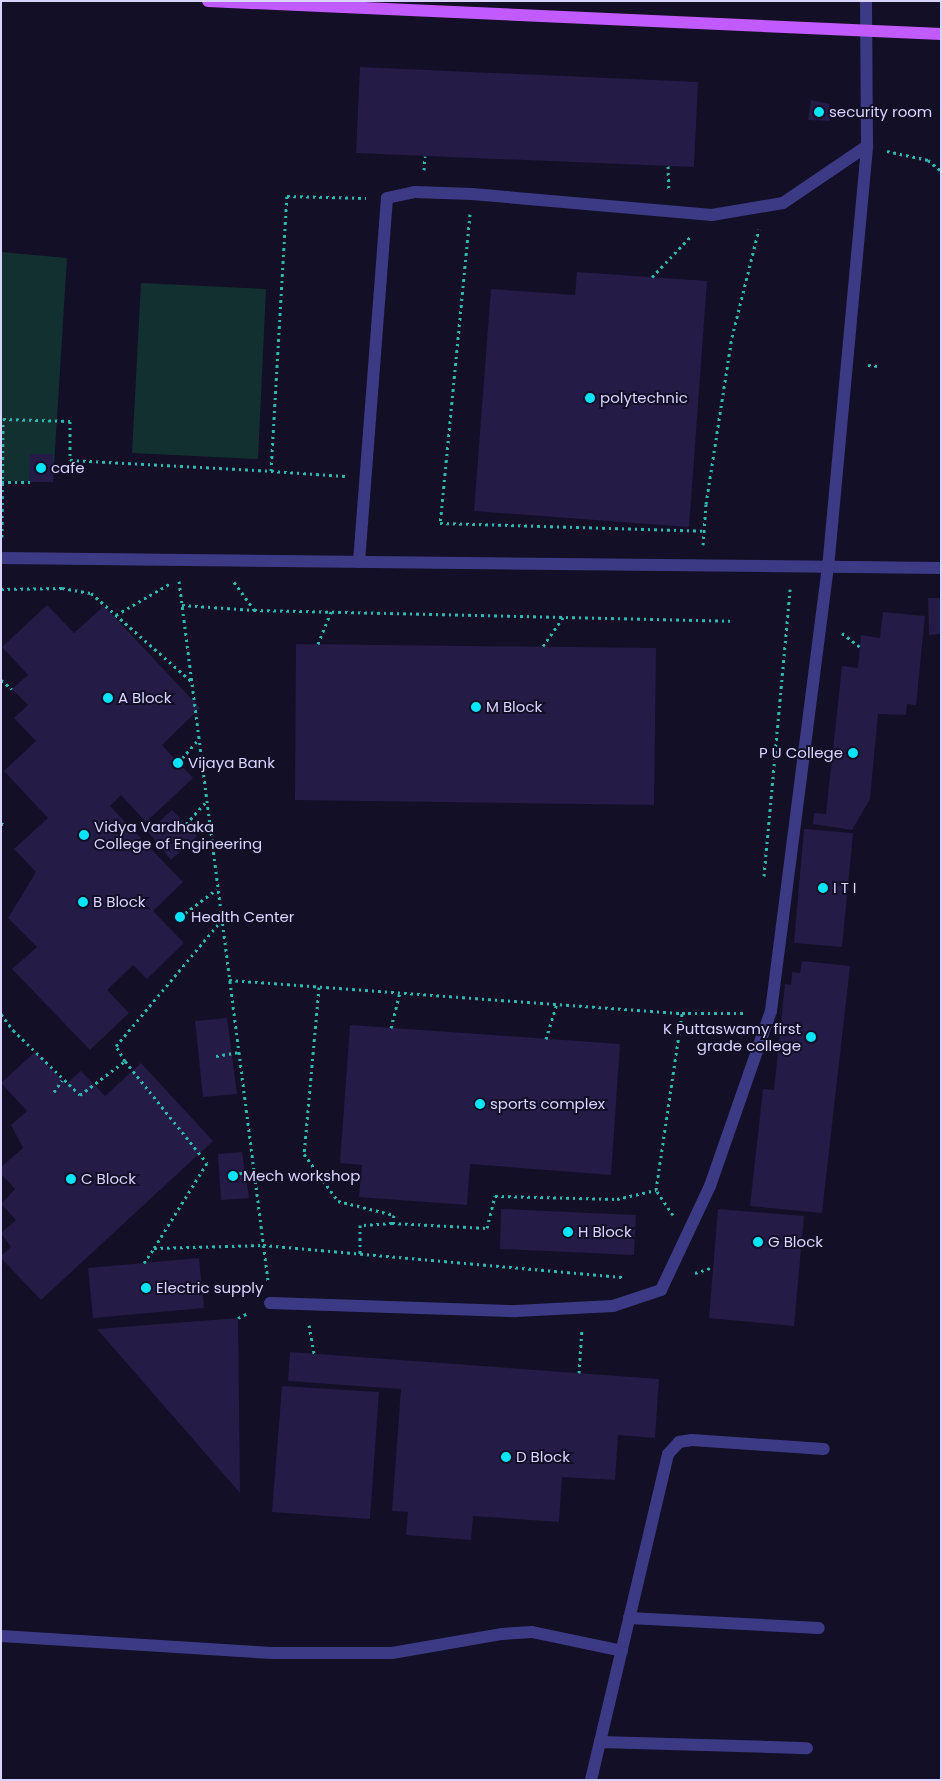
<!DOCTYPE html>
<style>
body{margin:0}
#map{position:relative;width:942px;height:1781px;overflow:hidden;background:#130f26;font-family:Poppins,sans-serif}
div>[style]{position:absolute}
.green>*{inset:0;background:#12302f}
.building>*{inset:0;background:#241b47}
.path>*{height:3px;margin-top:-1.5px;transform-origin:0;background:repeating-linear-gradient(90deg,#2fb8b0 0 2.5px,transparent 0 6.5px)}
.minor>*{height:12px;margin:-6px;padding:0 6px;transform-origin:6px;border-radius:6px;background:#3d3a85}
.major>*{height:12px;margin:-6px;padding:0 6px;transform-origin:6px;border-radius:6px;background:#c25bff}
.dots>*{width:14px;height:14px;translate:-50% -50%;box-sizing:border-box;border:2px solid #130f26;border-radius:50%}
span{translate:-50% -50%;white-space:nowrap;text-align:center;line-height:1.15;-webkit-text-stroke:4px #130f26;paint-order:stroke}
.poi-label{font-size:15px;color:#d9d4ff}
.left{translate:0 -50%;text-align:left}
.right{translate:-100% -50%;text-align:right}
.frame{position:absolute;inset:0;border:2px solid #d9d4ff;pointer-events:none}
</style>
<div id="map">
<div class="green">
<div style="clip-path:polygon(1px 252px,67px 258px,53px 482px,1px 481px)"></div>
<div style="clip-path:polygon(141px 283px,266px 289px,258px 459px,132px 453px)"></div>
</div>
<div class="building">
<div style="clip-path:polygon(360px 67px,698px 82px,694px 167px,356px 153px)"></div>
<div style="clip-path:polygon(811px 100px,829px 104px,830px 121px,808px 120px)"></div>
<div style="clip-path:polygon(577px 272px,707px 281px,689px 527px,474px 511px,491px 289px,575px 295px)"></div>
<div style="clip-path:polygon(30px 454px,53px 454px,53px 482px,29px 482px)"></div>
<div style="clip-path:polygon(928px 598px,941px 598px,941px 634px,929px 635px)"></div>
<div style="clip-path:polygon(47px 605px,74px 633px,104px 606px,200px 708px,162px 745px,193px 778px,146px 822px,121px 795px,110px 806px,183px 882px,153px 911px,184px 943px,147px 979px,133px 965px,107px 990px,129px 1013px,90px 1050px,12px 969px,37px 947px,8px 918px,36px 872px,14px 849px,48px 818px,4px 771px,36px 741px,14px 718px,28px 705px,12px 689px,28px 675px,2px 647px)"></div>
<div style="clip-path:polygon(883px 612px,925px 616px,916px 705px,907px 704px,906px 715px,878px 714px,870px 799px,852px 830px,813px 824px,814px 813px,826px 814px,842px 666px,858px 668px,861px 635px,880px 638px)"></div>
<div style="clip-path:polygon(296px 644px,656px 648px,654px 805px,295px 800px)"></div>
<div style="clip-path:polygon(172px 810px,197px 836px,171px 860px,148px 832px)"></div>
<div style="clip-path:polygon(804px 829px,853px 833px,842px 947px,794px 943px)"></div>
<div style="clip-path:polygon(802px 961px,850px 966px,822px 1213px,750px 1206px,763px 1089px,774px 1090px,785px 984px,791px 985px,792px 972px,800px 973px)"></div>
<div style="clip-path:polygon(227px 1018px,237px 1094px,203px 1097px,195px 1021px)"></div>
<div style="clip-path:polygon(350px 1025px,620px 1044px,611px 1175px,470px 1164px,467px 1205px,359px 1197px,362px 1165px,340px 1163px)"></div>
<div style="clip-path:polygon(35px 1052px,66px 1084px,81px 1071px,105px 1096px,141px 1063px,213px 1141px,41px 1300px,1px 1258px,1px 1256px,11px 1247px,1px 1233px,16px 1220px,1px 1204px,15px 1189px,1px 1174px,1px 1167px,23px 1148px,11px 1125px,27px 1111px,1px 1083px)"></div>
<div style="clip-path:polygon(242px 1152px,249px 1198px,221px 1200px,218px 1154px)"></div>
<div style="clip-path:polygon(501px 1209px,636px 1215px,634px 1255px,500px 1249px)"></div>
<div style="clip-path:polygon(718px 1209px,804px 1216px,794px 1326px,709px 1318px)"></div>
<div style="clip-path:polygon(199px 1258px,204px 1308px,93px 1318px,88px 1268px)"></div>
<div style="clip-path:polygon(238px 1318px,240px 1493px,97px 1329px)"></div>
<div style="clip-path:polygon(290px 1352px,659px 1379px,655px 1438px,618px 1435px,615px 1480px,562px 1477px,559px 1522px,473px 1516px,471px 1540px,406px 1535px,408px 1512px,392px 1511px,401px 1389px,288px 1381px)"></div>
<div style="clip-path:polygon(282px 1386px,379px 1392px,370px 1519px,272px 1512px)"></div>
</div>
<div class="path">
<div style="left:887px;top:151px;width:42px;rotate:12.4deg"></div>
<div style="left:928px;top:160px;width:17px;rotate:40deg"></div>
<div style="left:668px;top:166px;width:23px;rotate:88deg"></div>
<div style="left:424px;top:170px;width:14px;rotate:-86deg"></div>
<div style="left:470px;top:214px;width:310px;rotate:95.5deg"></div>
<div style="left:440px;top:523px;width:264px;rotate:1.7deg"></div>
<div style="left:652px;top:277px;width:58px;rotate:-46.4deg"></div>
<div style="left:868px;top:365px;width:10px;rotate:6deg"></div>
<div style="left:271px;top:471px;width:74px;rotate:3.9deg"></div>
<div style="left:2px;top:482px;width:32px"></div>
<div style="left:2px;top:537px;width:118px;rotate:-89.5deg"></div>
<div style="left:3px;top:419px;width:67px;rotate:1.7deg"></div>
<div style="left:70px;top:421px;width:39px;rotate:90deg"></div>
<div style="left:70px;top:460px;width:201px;rotate:3.1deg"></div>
<div style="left:271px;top:471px;width:275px;rotate:-86.7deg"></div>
<div style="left:287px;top:196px;width:79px;rotate:1.5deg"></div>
<div style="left:703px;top:545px;width:41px;rotate:-85.8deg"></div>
<div style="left:706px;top:504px;width:169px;rotate:-81.2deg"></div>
<div style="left:732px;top:337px;width:111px;rotate:-76deg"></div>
<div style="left:179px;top:581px;width:706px;rotate:82.75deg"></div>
<div style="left:234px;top:582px;width:34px;rotate:54deg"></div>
<div style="left:254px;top:610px;width:476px;rotate:1.3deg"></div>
<div style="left:1px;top:589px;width:61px;rotate:-0.9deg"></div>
<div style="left:62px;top:588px;width:29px;rotate:10deg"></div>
<div style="left:91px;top:593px;width:133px;rotate:41.3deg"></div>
<div style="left:182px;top:605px;width:72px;rotate:4deg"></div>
<div style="left:116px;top:615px;width:64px;rotate:-30.2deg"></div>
<div style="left:842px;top:633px;width:23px;rotate:38deg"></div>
<div style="left:318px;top:644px;width:35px;rotate:-68deg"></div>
<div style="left:543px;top:646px;width:35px;rotate:-55deg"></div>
<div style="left:1px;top:680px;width:14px;rotate:39deg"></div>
<div style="left:178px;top:763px;width:32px;rotate:-49deg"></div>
<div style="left:1px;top:823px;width:4px;rotate:27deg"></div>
<div style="left:186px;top:824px;width:30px;rotate:-48deg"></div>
<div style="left:764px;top:876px;width:288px;rotate:-84.8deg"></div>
<div style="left:180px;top:917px;width:46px;rotate:-37.1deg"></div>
<div style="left:229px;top:980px;width:454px;rotate:4.2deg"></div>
<div style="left:682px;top:1013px;width:65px"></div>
<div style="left:319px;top:987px;width:168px;rotate:95.1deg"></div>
<div style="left:304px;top:1154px;width:58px;rotate:54.1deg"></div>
<div style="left:338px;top:1201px;width:58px;rotate:14deg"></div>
<div style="left:394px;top:1215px;width:8px;rotate:104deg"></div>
<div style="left:392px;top:1223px;width:32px;rotate:176deg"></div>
<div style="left:360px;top:1225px;width:29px;rotate:90deg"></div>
<div style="left:1px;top:1014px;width:20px;rotate:53deg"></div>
<div style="left:13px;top:1030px;width:93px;rotate:44.1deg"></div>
<div style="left:80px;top:1095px;width:56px;rotate:-37.1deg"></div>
<div style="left:125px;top:1061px;width:131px;rotate:51.2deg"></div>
<div style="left:207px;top:1163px;width:100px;rotate:121.9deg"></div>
<div style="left:154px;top:1248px;width:109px;rotate:-1.6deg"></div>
<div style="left:263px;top:1245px;width:363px;rotate:5.1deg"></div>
<div style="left:391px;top:1028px;width:37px;rotate:-76deg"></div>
<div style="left:546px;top:1039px;width:38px;rotate:-73deg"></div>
<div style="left:216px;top:1056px;width:22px;rotate:-10deg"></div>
<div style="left:125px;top:1061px;width:17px;rotate:-121deg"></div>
<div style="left:116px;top:1046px;width:163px;rotate:-50deg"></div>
<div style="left:54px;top:1092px;width:14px;rotate:-56deg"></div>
<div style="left:233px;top:1175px;width:21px;rotate:-14deg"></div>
<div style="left:673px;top:1215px;width:30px;rotate:-124deg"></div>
<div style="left:656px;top:1190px;width:179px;rotate:-81.6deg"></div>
<div style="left:392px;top:1223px;width:95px;rotate:3deg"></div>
<div style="left:487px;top:1228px;width:33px;rotate:-76deg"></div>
<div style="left:495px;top:1196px;width:122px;rotate:1.4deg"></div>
<div style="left:617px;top:1199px;width:40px;rotate:-13deg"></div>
<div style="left:144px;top:1263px;width:18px;rotate:-56deg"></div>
<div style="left:695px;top:1273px;width:19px;rotate:-18deg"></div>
<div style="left:238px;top:1318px;width:13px;rotate:-27deg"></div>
<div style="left:309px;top:1325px;width:29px;rotate:80deg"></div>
<div style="left:579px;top:1373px;width:45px;rotate:-86.2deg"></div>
</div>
<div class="minor">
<div style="left:1px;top:558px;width:940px;rotate:0.61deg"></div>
<div style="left:359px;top:562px;width:365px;rotate:-85.6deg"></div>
<div style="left:387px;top:198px;width:29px;rotate:-12deg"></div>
<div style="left:415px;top:192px;width:57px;rotate:2deg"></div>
<div style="left:472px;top:194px;width:241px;rotate:5deg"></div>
<div style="left:712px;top:215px;width:72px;rotate:-9.6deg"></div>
<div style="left:783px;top:203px;width:102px;rotate:-34.2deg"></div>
<div style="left:270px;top:1303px;width:246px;rotate:1.9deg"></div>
<div style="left:516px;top:1311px;width:97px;rotate:-3deg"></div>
<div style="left:613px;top:1306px;width:51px;rotate:-18.4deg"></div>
<div style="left:661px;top:1290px;width:115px;rotate:-64.8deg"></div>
<div style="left:710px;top:1186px;width:185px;rotate:-70.8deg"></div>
<div style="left:771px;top:1011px;width:447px;rotate:-82.7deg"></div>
<div style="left:828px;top:568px;width:424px;rotate:-84.7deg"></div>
<div style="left:867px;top:146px;width:145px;rotate:-90.4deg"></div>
<div style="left:629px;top:1618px;width:190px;rotate:3deg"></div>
<div style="left:1px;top:1636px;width:272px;rotate:3.6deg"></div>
<div style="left:272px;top:1653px;width:120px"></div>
<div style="left:392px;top:1653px;width:112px;rotate:-9.8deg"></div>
<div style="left:502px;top:1634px;width:30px;rotate:-4deg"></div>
<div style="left:532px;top:1632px;width:92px;rotate:11.9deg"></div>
<div style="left:600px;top:1742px;width:207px;rotate:1.7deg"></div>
<div style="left:591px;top:1780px;width:335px;rotate:-76.7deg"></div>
<div style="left:668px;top:1454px;width:16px;rotate:-47deg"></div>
<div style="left:679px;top:1442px;width:13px;rotate:-9deg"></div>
<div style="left:692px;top:1440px;width:132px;rotate:3.9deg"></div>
</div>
<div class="major">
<div style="left:208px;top:1px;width:734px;rotate:2.58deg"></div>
</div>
<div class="dots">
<div style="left:819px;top:112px;background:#00e5ff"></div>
<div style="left:590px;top:398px;background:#00e5ff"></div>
<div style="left:41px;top:468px;background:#00e5ff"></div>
<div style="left:108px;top:698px;background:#00e5ff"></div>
<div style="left:476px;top:707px;background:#00e5ff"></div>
<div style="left:853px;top:753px;background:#00e5ff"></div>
<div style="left:178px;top:763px;background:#00e5ff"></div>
<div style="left:84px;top:835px;background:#00e5ff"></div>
<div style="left:823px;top:888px;background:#00e5ff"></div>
<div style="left:83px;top:902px;background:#00e5ff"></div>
<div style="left:180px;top:917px;background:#00e5ff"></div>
<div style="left:811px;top:1037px;background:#00e5ff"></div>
<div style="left:480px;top:1104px;background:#00e5ff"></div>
<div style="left:233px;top:1176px;background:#00e5ff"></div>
<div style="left:71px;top:1179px;background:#00e5ff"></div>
<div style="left:568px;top:1232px;background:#00e5ff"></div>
<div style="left:758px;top:1242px;background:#00e5ff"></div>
<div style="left:146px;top:1288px;background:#00e5ff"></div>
<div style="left:506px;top:1457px;background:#00e5ff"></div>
</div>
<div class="poi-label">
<span class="left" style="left:829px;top:112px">security room</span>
<span class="left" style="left:600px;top:398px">polytechnic</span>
<span class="left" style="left:51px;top:468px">cafe</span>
<span class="left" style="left:118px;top:698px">A Block</span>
<span class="left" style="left:486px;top:707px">M Block</span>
<span class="right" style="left:843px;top:753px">P U College</span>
<span class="left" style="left:188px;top:763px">Vijaya Bank</span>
<span class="left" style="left:94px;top:835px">Vidya Vardhaka<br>College of Engineering</span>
<span class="left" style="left:833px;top:888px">I T I</span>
<span class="left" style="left:93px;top:902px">B Block</span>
<span class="left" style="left:191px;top:917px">Health Center</span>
<span class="right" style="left:801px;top:1037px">K Puttaswamy first<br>grade college</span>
<span class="left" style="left:490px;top:1104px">sports complex</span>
<span class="left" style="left:243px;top:1176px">Mech workshop</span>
<span class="left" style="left:81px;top:1179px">C Block</span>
<span class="left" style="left:578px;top:1232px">H Block</span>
<span class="left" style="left:768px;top:1242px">G Block</span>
<span class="left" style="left:156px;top:1288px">Electric supply</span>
<span class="left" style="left:516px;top:1457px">D Block</span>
</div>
<div class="frame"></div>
</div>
